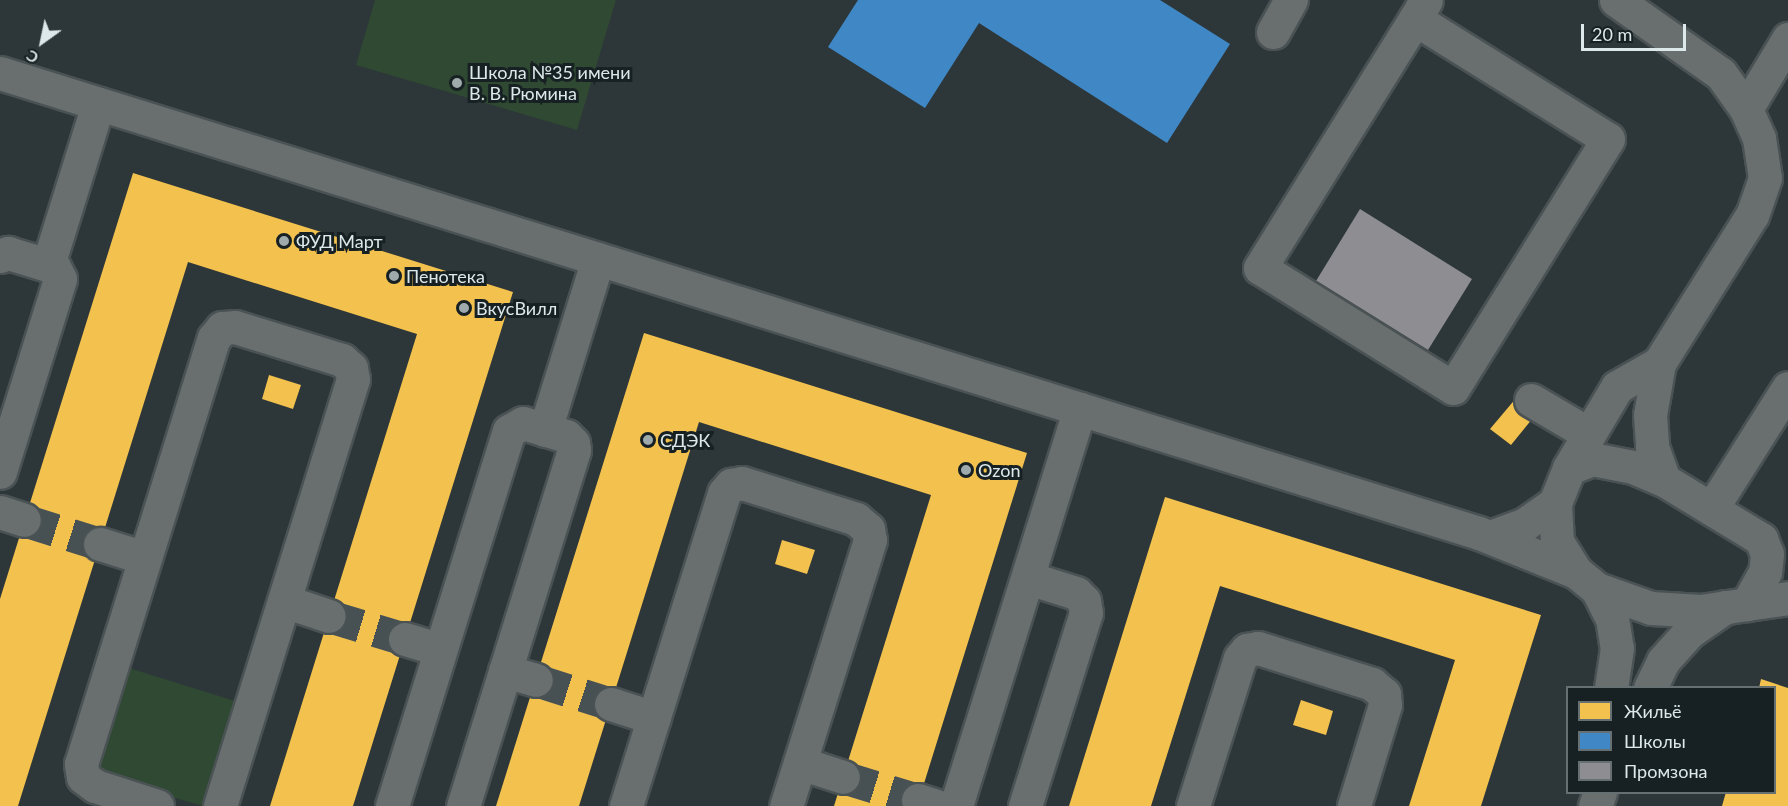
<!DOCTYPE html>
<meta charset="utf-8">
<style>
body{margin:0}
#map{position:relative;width:1788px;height:806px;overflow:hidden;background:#2d3639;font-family:Lato,sans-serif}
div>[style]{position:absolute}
.green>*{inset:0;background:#2f4933}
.homes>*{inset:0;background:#f2c14e}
.schools>*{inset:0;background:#3f88c5}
.industry>*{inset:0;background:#8d8d92}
.minor-tunnel>*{height:33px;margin-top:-16.5px;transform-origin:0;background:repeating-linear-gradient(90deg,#475154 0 33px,transparent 0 49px)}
.roads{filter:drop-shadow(2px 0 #4a5254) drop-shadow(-2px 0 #4a5254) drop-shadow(0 2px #4a5254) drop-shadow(0 -2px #4a5254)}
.minor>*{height:33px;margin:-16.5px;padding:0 16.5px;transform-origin:16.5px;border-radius:16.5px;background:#696f6f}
.dots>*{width:16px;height:16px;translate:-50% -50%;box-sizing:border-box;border:3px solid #172022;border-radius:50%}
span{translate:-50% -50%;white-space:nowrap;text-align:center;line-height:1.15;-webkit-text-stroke:6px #172022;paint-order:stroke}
.poi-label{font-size:18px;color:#dce8ea}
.left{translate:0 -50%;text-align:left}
.legend{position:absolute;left:1566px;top:686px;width:210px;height:108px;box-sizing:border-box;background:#172022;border:2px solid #667072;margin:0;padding:8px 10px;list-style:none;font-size:18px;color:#dce8ea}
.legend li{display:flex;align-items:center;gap:12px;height:30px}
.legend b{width:30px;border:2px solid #667072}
.north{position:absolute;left:12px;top:12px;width:60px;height:60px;-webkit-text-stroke:4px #172022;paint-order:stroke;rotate:213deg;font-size:16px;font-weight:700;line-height:24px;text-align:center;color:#dce8ea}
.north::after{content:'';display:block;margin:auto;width:21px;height:27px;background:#dce8ea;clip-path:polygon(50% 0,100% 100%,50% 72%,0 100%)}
.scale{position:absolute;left:1581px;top:24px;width:105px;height:27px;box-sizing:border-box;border:3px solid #dce8ea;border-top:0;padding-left:8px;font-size:18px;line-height:21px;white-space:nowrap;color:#dce8ea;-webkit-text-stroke:4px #172022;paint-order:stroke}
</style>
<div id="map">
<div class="green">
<div style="clip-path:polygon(375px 0,616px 0,577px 130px,356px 65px)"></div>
<div style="clip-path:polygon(129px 668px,235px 701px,203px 806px,96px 775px)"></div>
</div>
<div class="homes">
<div style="clip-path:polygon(133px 173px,513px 292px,353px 806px,270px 806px,417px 334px,188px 262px,18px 806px,0 806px,0 599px)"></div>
<div style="clip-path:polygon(644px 333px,1027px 453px,917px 806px,834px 806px,931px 495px,699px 422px,579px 806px,496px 806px)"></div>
<div style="clip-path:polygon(269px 375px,301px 385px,293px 409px,262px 399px)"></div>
<div style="clip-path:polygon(1517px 397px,1537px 413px,1511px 445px,1490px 429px)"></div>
<div style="clip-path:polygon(1165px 497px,1541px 615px,1481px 806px,1409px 806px,1455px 660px,1220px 586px,1151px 806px,1069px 806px)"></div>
<div style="clip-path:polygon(782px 540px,815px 550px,807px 574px,775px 564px)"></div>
<div style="clip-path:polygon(1761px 679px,1788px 688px,1788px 806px,1722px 806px,1726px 792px,1774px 792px,1774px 688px,1759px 688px)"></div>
<div style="clip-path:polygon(1301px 700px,1333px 711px,1326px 735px,1293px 725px)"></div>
</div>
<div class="schools">
<div style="clip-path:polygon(858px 0,1160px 0,1230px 44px,1167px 143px,979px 23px,925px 108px,828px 47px)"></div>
</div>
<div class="industry">
<div style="clip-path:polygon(1360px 209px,1472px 279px,1428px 350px,1316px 281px)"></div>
</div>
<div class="minor-tunnel">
<div style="left:24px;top:520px;width:80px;rotate:17.5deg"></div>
<div style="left:329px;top:616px;width:79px;rotate:16.8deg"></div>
<div style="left:536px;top:680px;width:79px;rotate:17.7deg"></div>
<div style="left:843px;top:777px;width:78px;rotate:17deg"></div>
</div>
<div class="roads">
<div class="minor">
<div style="left:1616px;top:0;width:128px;rotate:35.2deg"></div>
<div style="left:1721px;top:74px;width:43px;rotate:54.5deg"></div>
<div style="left:1746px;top:109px;width:32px;rotate:66deg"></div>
<div style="left:1759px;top:138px;width:40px;rotate:81.5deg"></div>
<div style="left:1765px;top:178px;width:39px;rotate:109deg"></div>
<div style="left:1752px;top:215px;width:175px;rotate:122.1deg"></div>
<div style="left:1659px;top:363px;width:53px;rotate:99.8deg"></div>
<div style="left:1650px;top:415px;width:32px;rotate:86deg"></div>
<div style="left:1652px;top:447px;width:35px;rotate:70deg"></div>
<div style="left:1415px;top:19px;width:227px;rotate:31.9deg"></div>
<div style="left:1608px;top:139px;width:293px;rotate:121.9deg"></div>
<div style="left:1453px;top:388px;width:227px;rotate:-148.1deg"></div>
<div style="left:1260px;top:268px;width:293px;rotate:-58.1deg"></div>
<div style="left:1415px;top:19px;width:12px;rotate:-59deg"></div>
<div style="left:1421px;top:9px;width:10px;rotate:-61deg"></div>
<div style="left:1273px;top:32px;width:37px;rotate:-61deg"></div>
<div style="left:0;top:73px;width:1549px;rotate:17.28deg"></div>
<div style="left:1479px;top:533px;width:105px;rotate:21.9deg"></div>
<div style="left:1746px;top:109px;width:82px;rotate:-59deg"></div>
<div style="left:0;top:256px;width:9px;rotate:-21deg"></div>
<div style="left:8px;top:253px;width:48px;rotate:16.9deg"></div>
<div style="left:54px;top:267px;width:13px;rotate:63deg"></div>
<div style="left:60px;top:279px;width:202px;rotate:107.3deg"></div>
<div style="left:48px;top:265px;width:169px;rotate:-72.7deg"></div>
<div style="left:1531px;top:400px;width:67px;rotate:30.4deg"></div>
<div style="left:545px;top:430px;width:179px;rotate:-72.8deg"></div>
<div style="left:1569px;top:468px;width:25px;rotate:-21deg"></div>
<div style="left:1592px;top:459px;width:42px;rotate:11deg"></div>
<div style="left:1633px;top:467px;width:34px;rotate:23deg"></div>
<div style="left:1664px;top:480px;width:114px;rotate:31.3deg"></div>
<div style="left:1761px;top:539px;width:16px;rotate:68deg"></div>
<div style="left:1767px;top:554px;width:18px;rotate:96deg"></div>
<div style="left:1765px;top:572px;width:37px;rotate:119deg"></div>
<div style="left:1747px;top:604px;width:47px;rotate:171.3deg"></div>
<div style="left:1701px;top:611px;width:50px;rotate:-176.6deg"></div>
<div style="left:1651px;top:608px;width:57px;rotate:-160.6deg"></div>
<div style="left:1597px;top:589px;width:27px;rotate:-141deg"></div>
<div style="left:1576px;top:572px;width:36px;rotate:-122deg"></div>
<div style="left:1557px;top:542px;width:39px;rotate:-93deg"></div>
<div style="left:1555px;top:503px;width:38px;rotate:-68deg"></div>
<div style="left:1569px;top:468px;width:94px;rotate:-59.3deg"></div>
<div style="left:1617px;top:387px;width:48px;rotate:-29.7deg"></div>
<div style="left:1712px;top:508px;width:142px;rotate:-57.7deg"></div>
<div style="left:0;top:512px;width:25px;rotate:18deg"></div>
<div style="left:1490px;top:537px;width:37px;rotate:-20deg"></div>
<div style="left:1525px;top:524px;width:37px;rotate:-35deg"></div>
<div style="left:100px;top:544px;width:47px;rotate:17.3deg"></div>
<div style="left:1597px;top:589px;width:33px;rotate:63deg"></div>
<div style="left:1612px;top:618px;width:30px;rotate:81deg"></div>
<div style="left:1617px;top:648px;width:40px;rotate:98.5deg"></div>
<div style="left:284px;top:601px;width:47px;rotate:18.4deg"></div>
<div style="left:1747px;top:604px;width:41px;rotate:-8.3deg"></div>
<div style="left:405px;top:639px;width:37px;rotate:17deg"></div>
<div style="left:505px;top:671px;width:32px;rotate:16deg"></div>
<div style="left:1650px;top:688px;width:30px;rotate:-64deg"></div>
<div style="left:1663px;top:661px;width:39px;rotate:-48deg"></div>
<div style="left:1689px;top:632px;width:44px;rotate:-34.8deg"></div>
<div style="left:611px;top:704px;width:45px;rotate:18deg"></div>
<div style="left:800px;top:763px;width:45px;rotate:18deg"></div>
<div style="left:918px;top:800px;width:20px;rotate:18deg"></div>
<div style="left:157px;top:806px;width:65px;rotate:-162.1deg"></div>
<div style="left:95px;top:786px;width:15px;rotate:-143deg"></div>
<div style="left:83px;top:777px;width:13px;rotate:-99deg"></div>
<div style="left:81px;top:764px;width:446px;rotate:-72.7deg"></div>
<div style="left:214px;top:338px;width:13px;rotate:-51deg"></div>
<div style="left:222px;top:328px;width:13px;rotate:-4deg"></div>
<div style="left:235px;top:327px;width:112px;rotate:17.1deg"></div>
<div style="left:342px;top:360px;width:12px;rotate:42deg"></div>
<div style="left:351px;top:368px;width:11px;rotate:80deg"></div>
<div style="left:353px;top:379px;width:447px;rotate:107.3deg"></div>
<div style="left:392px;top:806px;width:393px;rotate:-72.7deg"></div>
<div style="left:509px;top:431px;width:16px;rotate:-30deg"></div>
<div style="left:523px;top:423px;width:45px;rotate:16.8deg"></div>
<div style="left:566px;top:436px;width:10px;rotate:45deg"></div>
<div style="left:573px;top:443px;width:7px;rotate:82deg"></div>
<div style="left:574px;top:450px;width:373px;rotate:107.3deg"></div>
<div style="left:626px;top:806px;width:328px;rotate:-72.6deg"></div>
<div style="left:724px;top:493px;width:11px;rotate:-49deg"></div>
<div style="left:731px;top:485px;width:11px;rotate:-10deg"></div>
<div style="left:742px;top:483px;width:120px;rotate:17.5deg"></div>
<div style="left:856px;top:519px;width:16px;rotate:40deg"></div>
<div style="left:868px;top:529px;width:11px;rotate:80deg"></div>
<div style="left:870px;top:540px;width:279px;rotate:107.5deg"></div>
<div style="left:956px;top:806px;width:416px;rotate:-72.7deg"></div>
<div style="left:1025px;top:806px;width:202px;rotate:-72.5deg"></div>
<div style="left:1086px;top:613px;width:12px;rotate:-99deg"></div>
<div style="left:1084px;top:601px;width:11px;rotate:-135deg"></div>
<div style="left:1076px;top:593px;width:50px;rotate:-162.6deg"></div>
<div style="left:1193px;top:806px;width:155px;rotate:-72.4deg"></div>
<div style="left:1240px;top:658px;width:11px;rotate:-49deg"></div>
<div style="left:1247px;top:650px;width:11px;rotate:-10deg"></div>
<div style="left:1258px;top:648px;width:120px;rotate:17.5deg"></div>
<div style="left:1372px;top:684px;width:16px;rotate:40deg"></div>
<div style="left:1384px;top:694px;width:11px;rotate:85deg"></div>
<div style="left:1385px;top:705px;width:106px;rotate:107.1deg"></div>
<div style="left:1595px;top:806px;width:15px;rotate:-70deg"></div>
</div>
</div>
<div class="dots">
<div style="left:457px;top:83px;background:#9faaac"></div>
<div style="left:284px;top:241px;background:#9faaac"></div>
<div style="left:394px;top:276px;background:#9faaac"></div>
<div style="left:464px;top:308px;background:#9faaac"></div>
<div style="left:648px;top:440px;background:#9faaac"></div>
<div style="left:966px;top:470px;background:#9faaac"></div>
</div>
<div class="poi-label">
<span class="left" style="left:469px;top:83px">Школа №35 имени<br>В. В. Рюмина</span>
<span class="left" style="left:296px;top:241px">ФУД Март</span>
<span class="left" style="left:406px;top:276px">Пенотека</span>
<span class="left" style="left:476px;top:308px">ВкусВилл</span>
<span class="left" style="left:660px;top:440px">СДЭК</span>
<span class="left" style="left:978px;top:470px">Ozon</span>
</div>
<ul class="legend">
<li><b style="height:16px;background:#f2c14e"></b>Жильё</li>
<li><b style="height:16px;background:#3f88c5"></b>Школы</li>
<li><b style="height:16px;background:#8d8d92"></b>Промзона</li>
</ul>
<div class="north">С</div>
<div class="scale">20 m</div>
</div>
